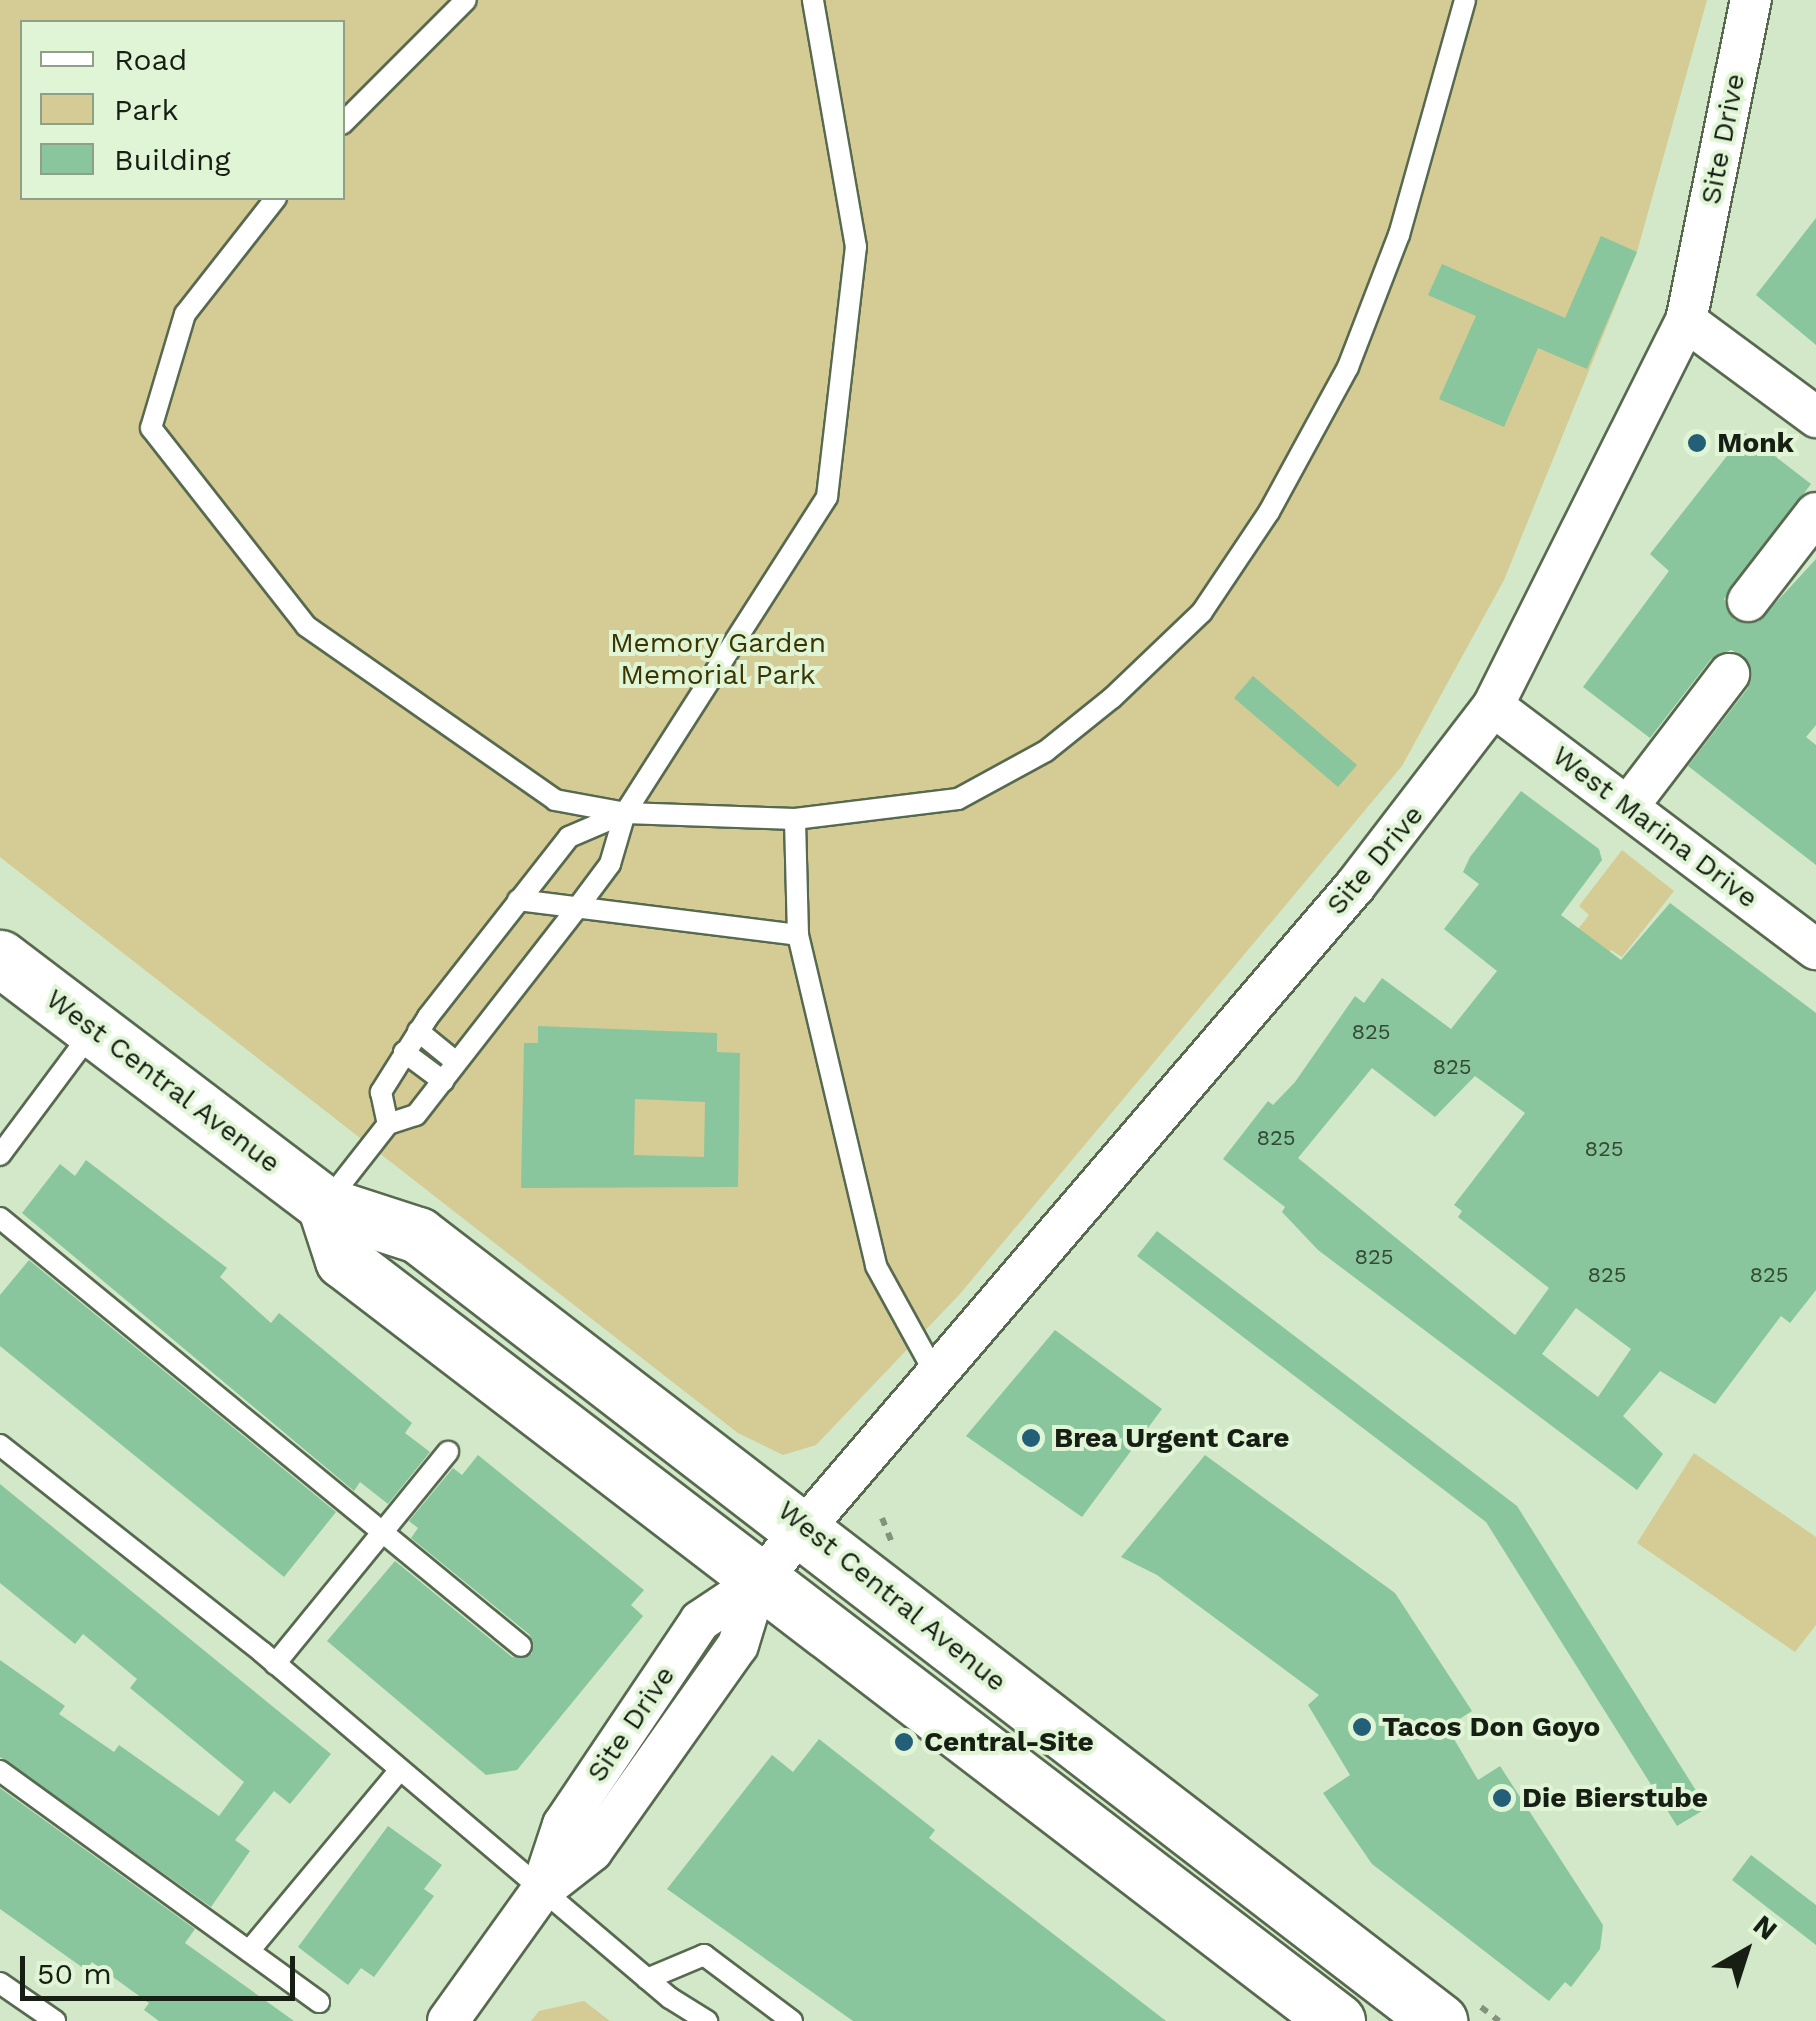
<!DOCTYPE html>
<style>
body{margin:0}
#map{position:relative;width:1816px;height:2021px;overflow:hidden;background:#d2e8c9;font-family:"Work Sans",sans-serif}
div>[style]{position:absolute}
.green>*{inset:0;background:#d5cb94}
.building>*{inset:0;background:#89c69d}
.path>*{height:6px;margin-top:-3px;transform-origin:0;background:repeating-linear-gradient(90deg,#83937c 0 8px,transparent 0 16px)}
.roads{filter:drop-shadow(2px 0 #576a4f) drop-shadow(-2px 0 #576a4f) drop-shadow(0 2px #576a4f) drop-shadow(0 -2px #576a4f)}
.service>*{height:20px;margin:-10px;padding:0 10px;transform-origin:10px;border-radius:10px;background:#fff}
.minor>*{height:40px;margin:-20px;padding:0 20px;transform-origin:20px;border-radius:20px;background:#fff}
.secondary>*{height:55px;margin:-27.5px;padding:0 27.5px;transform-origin:27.5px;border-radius:27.5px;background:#fff}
.dots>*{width:28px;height:28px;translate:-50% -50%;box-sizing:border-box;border:5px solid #e0f5d6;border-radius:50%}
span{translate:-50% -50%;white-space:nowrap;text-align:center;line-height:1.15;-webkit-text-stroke:8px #e0f5d6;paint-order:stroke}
.number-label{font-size:22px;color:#344936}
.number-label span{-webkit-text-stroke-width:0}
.street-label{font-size:28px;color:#171f14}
.poi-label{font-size:28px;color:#171f14;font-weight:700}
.left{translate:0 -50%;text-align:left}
.park-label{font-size:28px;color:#3c3400}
.legend{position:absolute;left:20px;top:20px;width:325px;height:180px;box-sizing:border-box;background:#e0f5d6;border:2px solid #909f88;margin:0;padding:12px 18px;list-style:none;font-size:30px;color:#171f14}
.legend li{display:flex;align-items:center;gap:20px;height:50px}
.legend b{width:50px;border:2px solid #909f88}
.north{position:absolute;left:1696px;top:1901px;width:100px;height:100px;-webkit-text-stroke:8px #e0f5d6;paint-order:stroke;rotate:39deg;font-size:28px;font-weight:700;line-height:40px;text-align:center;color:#171f14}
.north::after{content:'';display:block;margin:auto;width:35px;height:45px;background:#171f14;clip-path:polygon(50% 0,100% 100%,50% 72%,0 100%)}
.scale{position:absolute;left:20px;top:1956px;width:275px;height:45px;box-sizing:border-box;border:5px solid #171f14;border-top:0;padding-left:12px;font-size:30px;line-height:35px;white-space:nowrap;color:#171f14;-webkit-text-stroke:8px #e0f5d6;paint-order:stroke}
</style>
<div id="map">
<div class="green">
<div style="clip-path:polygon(evenodd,0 0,1707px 0,1637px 252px,1504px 580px,1402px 766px,959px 1295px,816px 1445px,783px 1455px,738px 1433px,0 857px,0 0,22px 22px,342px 22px,342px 198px,22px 198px,22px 22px)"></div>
<div style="clip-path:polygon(1622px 850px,1674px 891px,1622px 957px,1611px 950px,1587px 981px,1556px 957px,1589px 915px,1579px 906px)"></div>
<div style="clip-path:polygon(1694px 1453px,1816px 1537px,1816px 1625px,1795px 1652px,1637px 1543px)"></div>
<div style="clip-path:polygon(584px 2001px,610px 2021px,531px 2021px,539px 2011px)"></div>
</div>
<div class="building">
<div style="clip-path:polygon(1816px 218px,1816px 345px,1756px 295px)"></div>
<div style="clip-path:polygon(1601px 236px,1637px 252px,1587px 369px,1538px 348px,1504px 427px,1439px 399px,1476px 316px,1428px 295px,1442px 264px,1565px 318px)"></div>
<div style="clip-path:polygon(1745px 433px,1811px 484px,1724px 599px,1734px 620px,1758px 622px,1816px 559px,1816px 725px,1806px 737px,1816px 745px,1816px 865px,1688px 766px,1748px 688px,1744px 656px,1731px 650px,1711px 659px,1650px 738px,1583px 687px,1669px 571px,1650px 554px)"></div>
<div style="clip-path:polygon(1253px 676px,1357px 765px,1338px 787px,1234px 698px)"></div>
<div style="clip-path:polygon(evenodd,1521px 791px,1599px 849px,1602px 860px,1561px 915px,1621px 960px,1670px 903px,1816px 1013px,1816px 1290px,1790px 1323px,1781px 1316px,1715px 1404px,1660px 1371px,1623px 1416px,1663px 1454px,1637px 1490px,1318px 1250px,1282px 1212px,1285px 1207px,1223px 1159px,1268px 1101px,1273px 1105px,1295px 1082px,1355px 996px,1364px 1003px,1382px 978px,1451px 1029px,1497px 971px,1444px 929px,1479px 884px,1463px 872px,1470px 857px,1521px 791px,1372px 1068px,1435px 1117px,1475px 1076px,1525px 1113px,1454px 1205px,1462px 1211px,1458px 1217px,1549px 1288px,1515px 1335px,1298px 1158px,1372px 1068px,1521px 791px,1576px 1308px,1631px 1349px,1598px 1397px,1542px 1354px,1576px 1308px)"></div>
<div style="clip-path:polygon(evenodd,538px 1026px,717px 1033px,717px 1052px,740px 1053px,738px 1187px,521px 1188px,524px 1043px,538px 1043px,538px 1026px,635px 1099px,705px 1102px,704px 1157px,634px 1155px,635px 1099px)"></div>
<div style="clip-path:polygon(86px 1160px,227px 1268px,220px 1277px,271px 1323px,279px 1313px,412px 1423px,405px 1433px,430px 1452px,388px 1504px,360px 1482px,354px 1491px,22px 1213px,60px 1164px,75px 1176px)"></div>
<div style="clip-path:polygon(1157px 1231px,1517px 1506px,1707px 1808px,1677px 1826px,1486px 1522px,1137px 1256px)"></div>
<div style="clip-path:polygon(29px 1260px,336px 1512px,284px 1577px,0 1346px,0 1295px)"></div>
<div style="clip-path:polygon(1055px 1330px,1162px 1409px,1082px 1517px,966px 1436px)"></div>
<div style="clip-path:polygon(478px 1455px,644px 1590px,631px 1605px,643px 1616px,517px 1770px,486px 1775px,327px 1641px,395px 1561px,512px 1657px,532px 1654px,530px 1635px,411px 1538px,418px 1528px,409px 1521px,453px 1468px,462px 1475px)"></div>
<div style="clip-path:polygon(1205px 1455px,1395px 1593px,1472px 1711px,1447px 1727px,1478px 1780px,1500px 1766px,1603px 1925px,1600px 1949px,1571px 1987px,1565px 1982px,1549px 2001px,1372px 1864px,1323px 1793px,1350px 1775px,1308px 1705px,1319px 1695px,1157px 1575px,1121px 1557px)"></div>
<div style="clip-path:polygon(0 1484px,331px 1754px,290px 1804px,274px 1791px,235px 1840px,250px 1851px,211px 1907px,0 1757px,0 1660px,65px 1706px,59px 1714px,114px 1752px,119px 1745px,219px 1816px,244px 1782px,130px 1688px,137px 1679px,83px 1634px,75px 1644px,0 1583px)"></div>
<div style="clip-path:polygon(819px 1739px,935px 1830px,929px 1838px,1166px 2021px,853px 2021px,667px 1889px,772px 1755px,793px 1772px)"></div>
<div style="clip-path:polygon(0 1788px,195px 1929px,185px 1943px,294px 2021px,159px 2021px,144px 2010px,149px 2003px,92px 1962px,86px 1970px,0 1909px)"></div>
<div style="clip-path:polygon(388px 1826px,442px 1865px,424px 1889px,434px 1896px,374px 1977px,361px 1968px,348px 1985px,298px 1947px)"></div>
<div style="clip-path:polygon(1751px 1855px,1816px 1905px,1816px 1945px,1732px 1880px)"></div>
</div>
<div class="path">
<div style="left:882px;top:1518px;width:24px;rotate:68deg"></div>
<div style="left:1481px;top:2007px;width:23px;rotate:38deg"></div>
</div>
<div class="roads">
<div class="service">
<div style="left:342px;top:124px;width:175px;rotate:-45deg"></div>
<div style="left:276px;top:198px;width:147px;rotate:128.1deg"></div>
<div style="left:185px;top:314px;width:119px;rotate:106.6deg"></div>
<div style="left:151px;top:428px;width:251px;rotate:51.9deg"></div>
<div style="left:306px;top:626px;width:304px;rotate:34.9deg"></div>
<div style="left:555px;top:800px;width:71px;rotate:10.5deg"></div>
<div style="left:625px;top:813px;width:170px;rotate:2deg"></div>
<div style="left:795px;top:819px;width:164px;rotate:-7deg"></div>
<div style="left:958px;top:799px;width:100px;rotate:-28.6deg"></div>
<div style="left:1046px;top:751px;width:85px;rotate:-38.8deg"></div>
<div style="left:1112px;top:698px;width:124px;rotate:-43.7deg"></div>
<div style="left:1202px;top:612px;width:120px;rotate:-56.2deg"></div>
<div style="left:1269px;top:512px;width:165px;rotate:-61.4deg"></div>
<div style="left:1348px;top:367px;width:142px;rotate:-68.9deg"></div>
<div style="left:1399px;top:235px;width:244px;rotate:-74.3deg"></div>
<div style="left:625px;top:813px;width:375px;rotate:-57.4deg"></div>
<div style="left:827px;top:497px;width:252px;rotate:-83.4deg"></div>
<div style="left:856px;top:247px;width:251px;rotate:-99.9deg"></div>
<div style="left:518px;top:900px;width:282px;rotate:7.1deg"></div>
<div style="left:798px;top:935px;width:116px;rotate:-91.5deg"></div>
<div style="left:798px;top:935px;width:340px;rotate:76.7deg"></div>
<div style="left:876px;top:1266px;width:124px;rotate:61.2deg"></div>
<div style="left:418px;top:1031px;width:49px;rotate:39.2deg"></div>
<div style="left:404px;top:1052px;width:49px;rotate:36.6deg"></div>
<div style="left:0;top:1155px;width:152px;rotate:-53.3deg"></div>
<div style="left:326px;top:1203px;width:100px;rotate:-51.9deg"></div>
<div style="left:388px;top:1124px;width:29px;rotate:-18deg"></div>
<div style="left:416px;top:1115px;width:264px;rotate:-52.1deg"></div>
<div style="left:578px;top:907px;width:54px;rotate:-53.3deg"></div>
<div style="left:610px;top:864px;width:53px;rotate:-73.6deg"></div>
<div style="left:625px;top:813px;width:61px;rotate:156.8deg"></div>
<div style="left:569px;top:837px;width:229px;rotate:128.1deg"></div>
<div style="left:428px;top:1017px;width:89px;rotate:122.1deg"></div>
<div style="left:381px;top:1092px;width:33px;rotate:78deg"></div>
<div style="left:0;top:1218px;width:674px;rotate:39.4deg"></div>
<div style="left:0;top:1445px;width:334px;rotate:38.3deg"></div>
<div style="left:262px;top:1652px;width:535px;rotate:40.3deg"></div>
<div style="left:670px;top:1998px;width:44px;rotate:31.9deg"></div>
<div style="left:275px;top:1664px;width:274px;rotate:-50.8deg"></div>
<div style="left:0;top:1771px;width:394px;rotate:35.9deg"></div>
<div style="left:249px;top:1951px;width:236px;rotate:-50.2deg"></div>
<div style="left:647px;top:1979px;width:62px;rotate:-22.8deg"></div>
<div style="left:704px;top:1955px;width:110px;rotate:36.9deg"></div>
<div style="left:0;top:1983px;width:67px;rotate:34.6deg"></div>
</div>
<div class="minor">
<div style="left:1686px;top:321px;width:162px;rotate:36.4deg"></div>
<div style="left:1748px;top:601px;width:111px;rotate:-52.3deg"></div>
<div style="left:1493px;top:706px;width:404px;rotate:37deg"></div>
<div style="left:1629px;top:805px;width:165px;rotate:-52.6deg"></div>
<div style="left:541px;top:1891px;width:70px;rotate:-71.6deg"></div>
<div style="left:563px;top:1825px;width:246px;rotate:-56.1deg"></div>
<div style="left:700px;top:1621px;width:69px;rotate:-33.7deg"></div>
<div style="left:757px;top:1583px;width:918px;rotate:-49.37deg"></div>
<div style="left:1355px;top:886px;width:227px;rotate:-52.5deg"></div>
<div style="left:1493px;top:706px;width:431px;rotate:-63.4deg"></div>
<div style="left:1686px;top:321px;width:328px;rotate:-78.6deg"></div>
<div style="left:448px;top:2021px;width:160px;rotate:-54.4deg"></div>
<div style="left:541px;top:1891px;width:65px;rotate:-38.1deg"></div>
<div style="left:592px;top:1851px;width:252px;rotate:-54.7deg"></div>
<div style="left:738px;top:1645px;width:65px;rotate:-73deg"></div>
</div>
<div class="secondary">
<div style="left:0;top:958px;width:408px;rotate:37.2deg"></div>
<div style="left:325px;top:1205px;width:98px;rotate:17.9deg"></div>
<div style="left:418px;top:1235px;width:1289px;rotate:37.59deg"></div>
<div style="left:325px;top:1205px;width:58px;rotate:71.9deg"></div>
<div style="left:343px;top:1260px;width:1252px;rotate:37.44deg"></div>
</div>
</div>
<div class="dots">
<div style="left:1697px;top:443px;background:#235f77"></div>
<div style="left:1031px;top:1438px;background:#235f77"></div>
<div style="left:1362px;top:1727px;background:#235f77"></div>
<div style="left:904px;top:1742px;background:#235f77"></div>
<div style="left:1502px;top:1798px;background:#235f77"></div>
</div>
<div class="number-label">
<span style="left:1371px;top:1032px">825</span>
<span style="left:1452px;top:1067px">825</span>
<span style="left:1276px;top:1138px">825</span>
<span style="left:1604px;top:1149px">825</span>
<span style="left:1374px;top:1257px">825</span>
<span style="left:1607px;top:1275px">825</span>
<span style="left:1769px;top:1275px">825</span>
</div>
<div class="street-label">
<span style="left:1723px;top:139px;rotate:-79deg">Site Drive</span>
<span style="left:1655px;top:827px;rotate:37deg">West Marina Drive</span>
<span style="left:1375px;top:860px;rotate:-50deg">Site Drive</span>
<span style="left:163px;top:1081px;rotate:37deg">West Central Avenue</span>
<span style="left:892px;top:1596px;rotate:39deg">West Central Avenue</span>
<span style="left:631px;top:1724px;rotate:-56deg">Site Drive</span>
</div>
<div class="poi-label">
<span class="left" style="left:1717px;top:443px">Monk</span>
<span class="left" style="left:1054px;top:1438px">Brea Urgent Care</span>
<span class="left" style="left:1382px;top:1727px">Tacos Don Goyo</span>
<span class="left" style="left:924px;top:1742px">Central-Site</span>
<span class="left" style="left:1522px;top:1798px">Die Bierstube</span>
</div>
<div class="park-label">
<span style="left:718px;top:659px">Memory Garden<br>Memorial Park</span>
</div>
<ul class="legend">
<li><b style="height:12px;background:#fff"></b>Road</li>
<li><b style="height:28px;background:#d5cb94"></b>Park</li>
<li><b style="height:28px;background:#89c69d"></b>Building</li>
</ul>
<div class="north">N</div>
<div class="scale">50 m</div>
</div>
